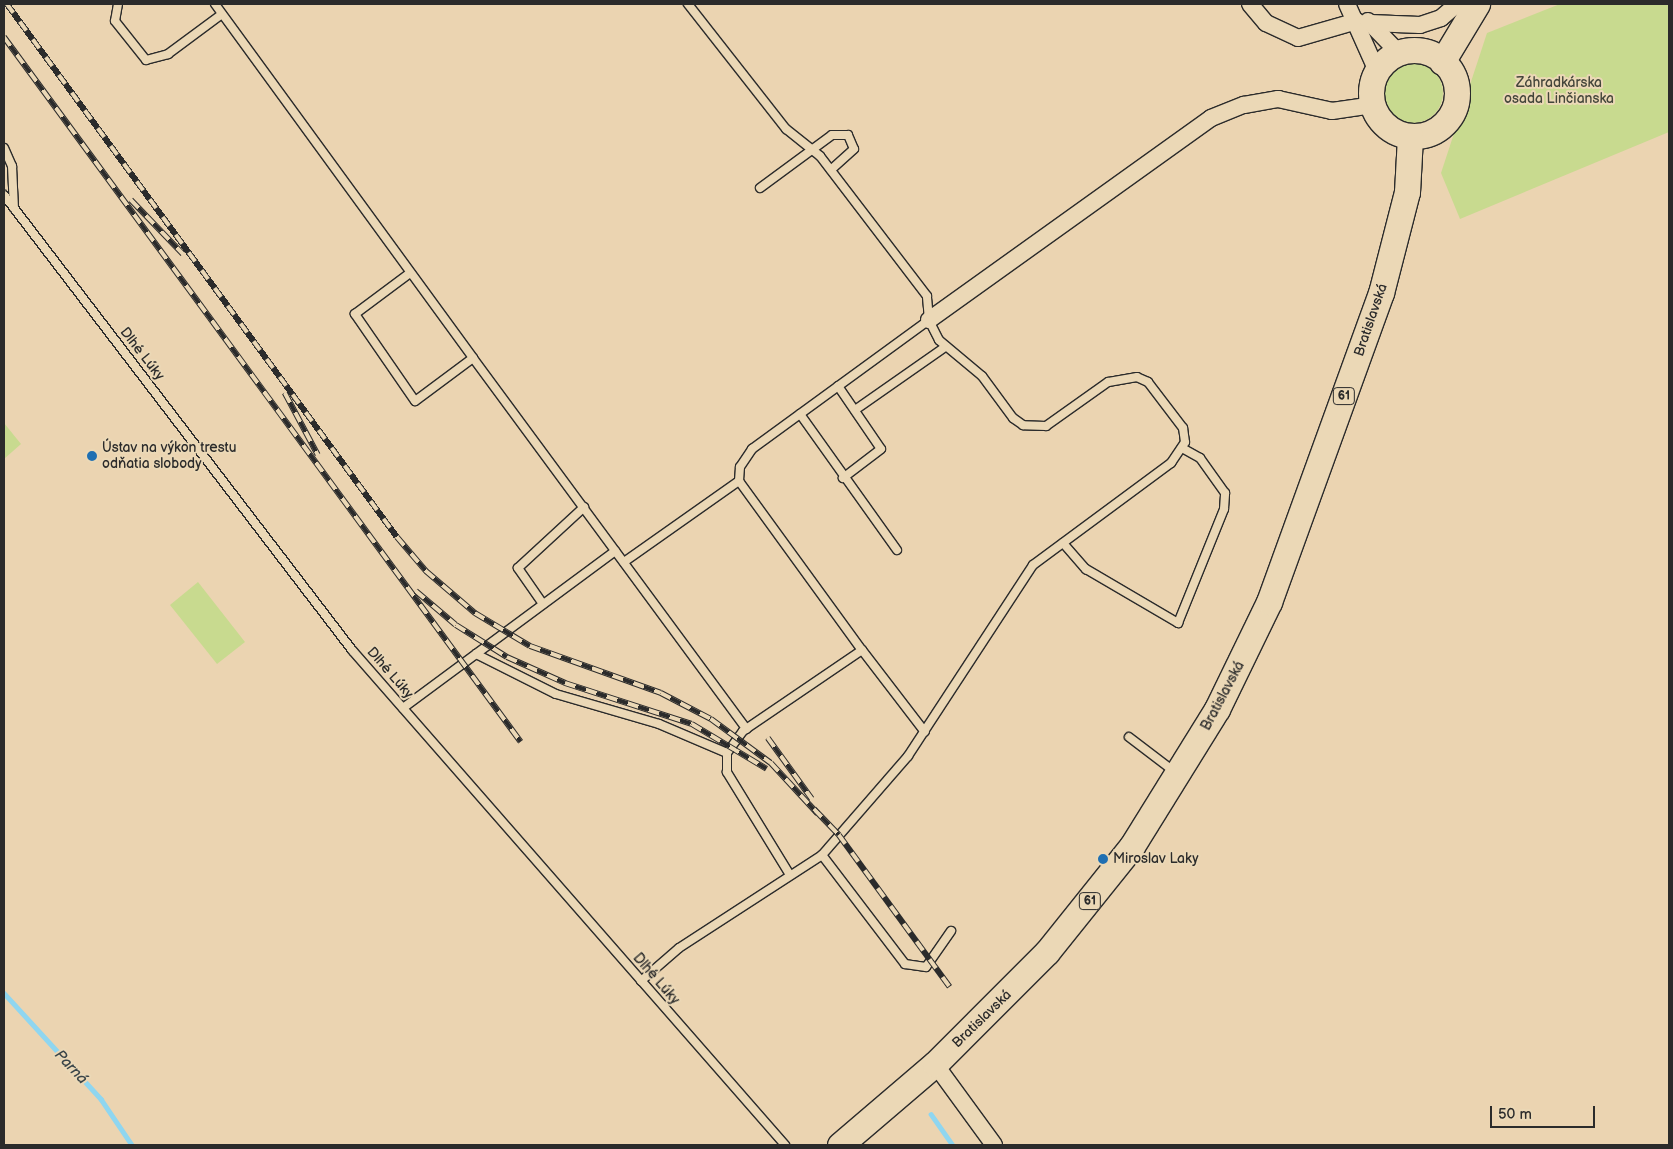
<!DOCTYPE html>
<meta charset="utf-8">
<style>
body{margin:0}
#map{position:relative;width:1673px;height:1149px;overflow:hidden;background:#ebd4b1;font-family:"Balsamiq Sans",sans-serif}
div>[style]{position:absolute}
.green>*{inset:0;background:#c8da8f}
.round{border-radius:50%}
.stream>*{height:4.5px;margin:-2.25px;padding:0 2.25px;transform-origin:2.25px;border-radius:2.25px;background:#8fd6f0}
.roads{filter:drop-shadow(1px 0 #2b2b2b) drop-shadow(-1px 0 #2b2b2b) drop-shadow(0 1px #2b2b2b) drop-shadow(0 -1px #2b2b2b)}
.service>*{height:8px;margin:-4px;padding:0 4px;transform-origin:4px;border-radius:4px;background:#ebd8b6}
.minor>*{height:16px;margin:-8px;padding:0 8px;transform-origin:8px;border-radius:8px;background:#ebd8b6}
.primary>*{height:25px;margin:-12.5px;padding:0 12.5px;transform-origin:12.5px;border-radius:12.5px;background:#ebd8b6}
.primary>.ring{margin:-12.5px;padding:0;box-sizing:content-box;background:none;border:25px solid #ebd8b6;border-radius:50%}
.rail>*{height:5.5px;margin-top:-2.75px;transform-origin:0;background:repeating-linear-gradient(90deg,#ebd8b6 0 11px,#2b2b2b 0 22px);box-sizing:border-box;border-block:1px solid #2b2b2b}
.dots>*{width:14px;height:14px;translate:-50% -50%;box-sizing:border-box;border:2px solid #ebd8b6;border-radius:50%}
span{translate:-50% -50%;white-space:nowrap;text-align:center;line-height:1.15;-webkit-text-stroke:4px #ebd8b6;paint-order:stroke}
.shield-label span{padding:1px 4px;background:#ebd8b6;border:1px solid;border-radius:4px;-webkit-text-stroke-width:0}
.shield-label{font-size:12px;color:#2b2b2b;font-weight:700}
.park-label{font-size:14px;color:#43453a}
.street-label{font-size:14px;color:#2b2b2b}
.poi-label{font-size:14px;color:#2b2b2b}
.left{translate:0 -50%;text-align:left}
.water-label{font-size:15px;color:#3a4549;font-style:italic}
.frame{position:absolute;inset:0;border:5px solid #2b2b2b;pointer-events:none}
.scale{position:absolute;left:1490px;top:1106px;width:105px;height:22px;box-sizing:border-box;border:2px solid #2b2b2b;border-top:0;padding-left:6px;font-size:15px;line-height:18px;white-space:nowrap;color:#2b2b2b;-webkit-text-stroke:4px #ebd8b6;paint-order:stroke}
</style>
<div id="map">
<div class="green">
<div style="clip-path:polygon(1560px 4px,1669px 4px,1669px 132px,1460px 219px,1441px 173px,1487px 33px)"></div>
<div class="round" style="left:1383px;top:63px;width:60px;height:60px"></div>
<div style="clip-path:polygon(4px 423px,21px 444px,4px 459px)"></div>
<div style="clip-path:polygon(198px 582px,245px 642px,217px 664px,170px 605px)"></div>
</div>
<div class="stream">
<div style="left:4px;top:993px;width:144px;rotate:47.5deg"></div>
<div style="left:101px;top:1099px;width:55px;rotate:56deg"></div>
<div style="left:931px;top:1114px;width:38px;rotate:55deg"></div>
</div>
<div class="roads">
<div class="service">
<div style="left:118px;top:4px;width:17px;rotate:100deg"></div>
<div style="left:115px;top:21px;width:50px;rotate:51.5deg"></div>
<div style="left:146px;top:60px;width:23px;rotate:-15deg"></div>
<div style="left:168px;top:54px;width:67px;rotate:-36.5deg"></div>
<div style="left:215px;top:4px;width:438px;rotate:53.9deg"></div>
<div style="left:473px;top:358px;width:72px;rotate:143.4deg"></div>
<div style="left:415px;top:401px;width:106px;rotate:-124.6deg"></div>
<div style="left:355px;top:314px;width:69px;rotate:-36.7deg"></div>
<div style="left:4px;top:148px;width:20px;rotate:66deg"></div>
<div style="left:12px;top:166px;width:42px;rotate:87.3deg"></div>
<div style="left:760px;top:188px;width:89px;rotate:-36.4deg"></div>
<div style="left:832px;top:135px;width:16px"></div>
<div style="left:848px;top:135px;width:15px;rotate:67deg"></div>
<div style="left:854px;top:149px;width:31px;rotate:138deg"></div>
<div style="left:4px;top:195px;width:573px;rotate:52.59deg"></div>
<div style="left:352px;top:650px;width:658px;rotate:48.82deg"></div>
<div style="left:473px;top:358px;width:461px;rotate:53.6deg"></div>
<div style="left:838px;top:386px;width:76px;rotate:55.7deg"></div>
<div style="left:881px;top:449px;width:48px;rotate:142.7deg"></div>
<div style="left:855px;top:410px;width:110px;rotate:-35deg"></div>
<div style="left:800px;top:414px;width:167px;rotate:54.5deg"></div>
<div style="left:739px;top:481px;width:14px;rotate:-86deg"></div>
<div style="left:740px;top:467px;width:22px;rotate:-56deg"></div>
<div style="left:752px;top:449px;width:219px;rotate:-36.1deg"></div>
<div style="left:1063px;top:543px;width:35px;rotate:49deg"></div>
<div style="left:1086px;top:569px;width:107px;rotate:30.4deg"></div>
<div style="left:1178px;top:623px;width:123px;rotate:-68deg"></div>
<div style="left:1224px;top:509px;width:16px;rotate:-86deg"></div>
<div style="left:1225px;top:493px;width:43px;rotate:-125.5deg"></div>
<div style="left:1200px;top:458px;width:21px;rotate:-151deg"></div>
<div style="left:624px;top:562px;width:141px;rotate:-35.2deg"></div>
<div style="left:739px;top:481px;width:209px;rotate:54deg"></div>
<div style="left:543px;top:604px;width:44px;rotate:-124.8deg"></div>
<div style="left:518px;top:568px;width:90px;rotate:-42.7deg"></div>
<div style="left:476px;top:654px;width:89px;rotate:26.6deg"></div>
<div style="left:556px;top:694px;width:107px;rotate:16.2deg"></div>
<div style="left:659px;top:724px;width:74px;rotate:23.1deg"></div>
<div style="left:403px;top:708px;width:264px;rotate:-36.5deg"></div>
<div style="left:1129px;top:737px;width:58px;rotate:37.3deg"></div>
<div style="left:822px;top:855px;width:137px;rotate:52.7deg"></div>
<div style="left:905px;top:964px;width:21px;rotate:8deg"></div>
<div style="left:926px;top:967px;width:44px;rotate:-55.2deg"></div>
<div style="left:790px;top:875px;width:121px;rotate:-121.5deg"></div>
<div style="left:727px;top:772px;width:19px;rotate:-90deg"></div>
<div style="left:727px;top:753px;width:27px;rotate:-54deg"></div>
<div style="left:743px;top:731px;width:144px;rotate:-34.2deg"></div>
<div style="left:862px;top:650px;width:103px;rotate:52.5deg"></div>
<div style="left:641px;top:981px;width:50px;rotate:-41deg"></div>
<div style="left:679px;top:948px;width:171px;rotate:-33deg"></div>
<div style="left:822px;top:855px;width:131px;rotate:-49deg"></div>
<div style="left:908px;top:756px;width:228px;rotate:-56.8deg"></div>
<div style="left:1033px;top:565px;width:172px;rotate:-36.5deg"></div>
<div style="left:1171px;top:463px;width:25px;rotate:-56deg"></div>
<div style="left:1185px;top:442px;width:14px;rotate:-98deg"></div>
<div style="left:1183px;top:428px;width:58px;rotate:-127.3deg"></div>
<div style="left:1148px;top:382px;width:12px;rotate:-156deg"></div>
<div style="left:1137px;top:377px;width:29px;rotate:170deg"></div>
<div style="left:1108px;top:382px;width:76px;rotate:144.6deg"></div>
<div style="left:1046px;top:426px;width:23px;rotate:-178deg"></div>
<div style="left:1023px;top:425px;width:12px;rotate:-145deg"></div>
<div style="left:1013px;top:418px;width:52px;rotate:-126.4deg"></div>
<div style="left:982px;top:376px;width:56px;rotate:-140.1deg"></div>
<div style="left:939px;top:340px;width:22px;rotate:-117deg"></div>
<div style="left:929px;top:320px;width:24px;rotate:-95deg"></div>
<div style="left:927px;top:296px;width:176px;rotate:-127.4deg"></div>
<div style="left:820px;top:156px;width:43px;rotate:-141.5deg"></div>
<div style="left:786px;top:129px;width:159px;rotate:-128.1deg"></div>
</div>
<div class="minor">
<div style="left:1250px;top:4px;width:25px;rotate:50deg"></div>
<div style="left:1266px;top:23px;width:35px;rotate:25deg"></div>
<div style="left:1298px;top:38px;width:61px;rotate:-16.1deg"></div>
<div style="left:1347px;top:4px;width:73px;rotate:65.9deg"></div>
<div style="left:1368px;top:21px;width:45px;rotate:45.9deg"></div>
<div style="left:1370px;top:23px;width:50px;rotate:2.3deg"></div>
<div style="left:1420px;top:25px;width:22px;rotate:-18deg"></div>
<div style="left:1441px;top:18px;width:21px;rotate:-41deg"></div>
<div style="left:929px;top:320px;width:347px;rotate:-35.6deg"></div>
<div style="left:1211px;top:118px;width:35px;rotate:-22deg"></div>
<div style="left:1244px;top:105px;width:35px;rotate:-10deg"></div>
<div style="left:1278px;top:99px;width:55px;rotate:12.5deg"></div>
<div style="left:1332px;top:111px;width:41px;rotate:-8.3deg"></div>
<div style="left:935px;top:1064px;width:100px;rotate:53.9deg"></div>
</div>
<div class="primary">
<div class="ring" style="left:1371px;top:50px;width:61px;height:61px"></div>
<div style="left:1442px;top:62px;width:68px;rotate:-58.9deg"></div>
<div style="left:840px;top:1145px;width:125px;rotate:-40.5deg"></div>
<div style="left:935px;top:1064px;width:158px;rotate:-45deg"></div>
<div style="left:1047px;top:952px;width:136px;rotate:-51.3deg"></div>
<div style="left:1132px;top:846px;width:161px;rotate:-58.2deg"></div>
<div style="left:1217px;top:709px;width:119px;rotate:-64.1deg"></div>
<div style="left:1269px;top:602px;width:329px;rotate:-70.1deg"></div>
<div style="left:1381px;top:293px;width:104px;rotate:-75.6deg"></div>
<div style="left:1407px;top:192px;width:56px;rotate:-86.9deg"></div>
</div>
</div>
<div class="rail">
<div style="left:7px;top:4px;width:660px;rotate:53.81deg"></div>
<div style="left:397px;top:537px;width:45px;rotate:49.5deg"></div>
<div style="left:426px;top:571px;width:65px;rotate:40.6deg"></div>
<div style="left:475px;top:613px;width:64px;rotate:31deg"></div>
<div style="left:530px;top:646px;width:139px;rotate:19.7deg"></div>
<div style="left:661px;top:693px;width:56px;rotate:27.5deg"></div>
<div style="left:711px;top:719px;width:74px;rotate:36.3deg"></div>
<div style="left:771px;top:763px;width:69px;rotate:47.3deg"></div>
<div style="left:4px;top:37px;width:874px;rotate:53.75deg"></div>
<div style="left:131px;top:200px;width:75px;rotate:46.1deg"></div>
<div style="left:285px;top:393px;width:70px;rotate:62deg"></div>
<div style="left:416px;top:591px;width:52px;rotate:40.4deg"></div>
<div style="left:456px;top:625px;width:60px;rotate:32.1deg"></div>
<div style="left:507px;top:657px;width:64px;rotate:24.1deg"></div>
<div style="left:565px;top:683px;width:133px;rotate:17.9deg"></div>
<div style="left:692px;top:724px;width:87px;rotate:31deg"></div>
<div style="left:768px;top:738px;width:75px;rotate:54.2deg"></div>
<div style="left:814px;top:809px;width:36px;rotate:46deg"></div>
<div style="left:839px;top:835px;width:188px;rotate:53.9deg"></div>
</div>
<div class="dots">
<div style="left:92px;top:456px;background:#1f6fb2"></div>
<div style="left:1103px;top:859px;background:#1f6fb2"></div>
</div>
<div class="shield-label">
<span style="left:1344px;top:396px">61</span>
<span style="left:1090px;top:901px">61</span>
</div>
<div class="park-label">
<span style="left:1559px;top:91px">Záhradkárska<br>osada Linčianska</span>
</div>
<div class="street-label">
<span style="left:1371px;top:320px;rotate:-71deg">Bratislavská</span>
<span style="left:142px;top:354px;rotate:52deg">Dlhé Lúky</span>
<span style="left:390px;top:673px;rotate:49deg">Dlhé Lúky</span>
<span style="left:1223px;top:696px;rotate:-62deg">Bratislavská</span>
<span style="left:656px;top:979px;rotate:49deg">Dlhé Lúky</span>
<span style="left:982px;top:1019px;rotate:-44deg">Bratislavská</span>
</div>
<div class="poi-label">
<span class="left" style="left:102px;top:456px">Ústav na výkon trestu<br>odňatia slobody</span>
<span class="left" style="left:1113px;top:859px">Miroslav Laky</span>
</div>
<div class="water-label">
<span style="left:71px;top:1067px;rotate:47deg">Parná</span>
</div>
<div class="frame"></div>
<div class="scale">50 m</div>
</div>
